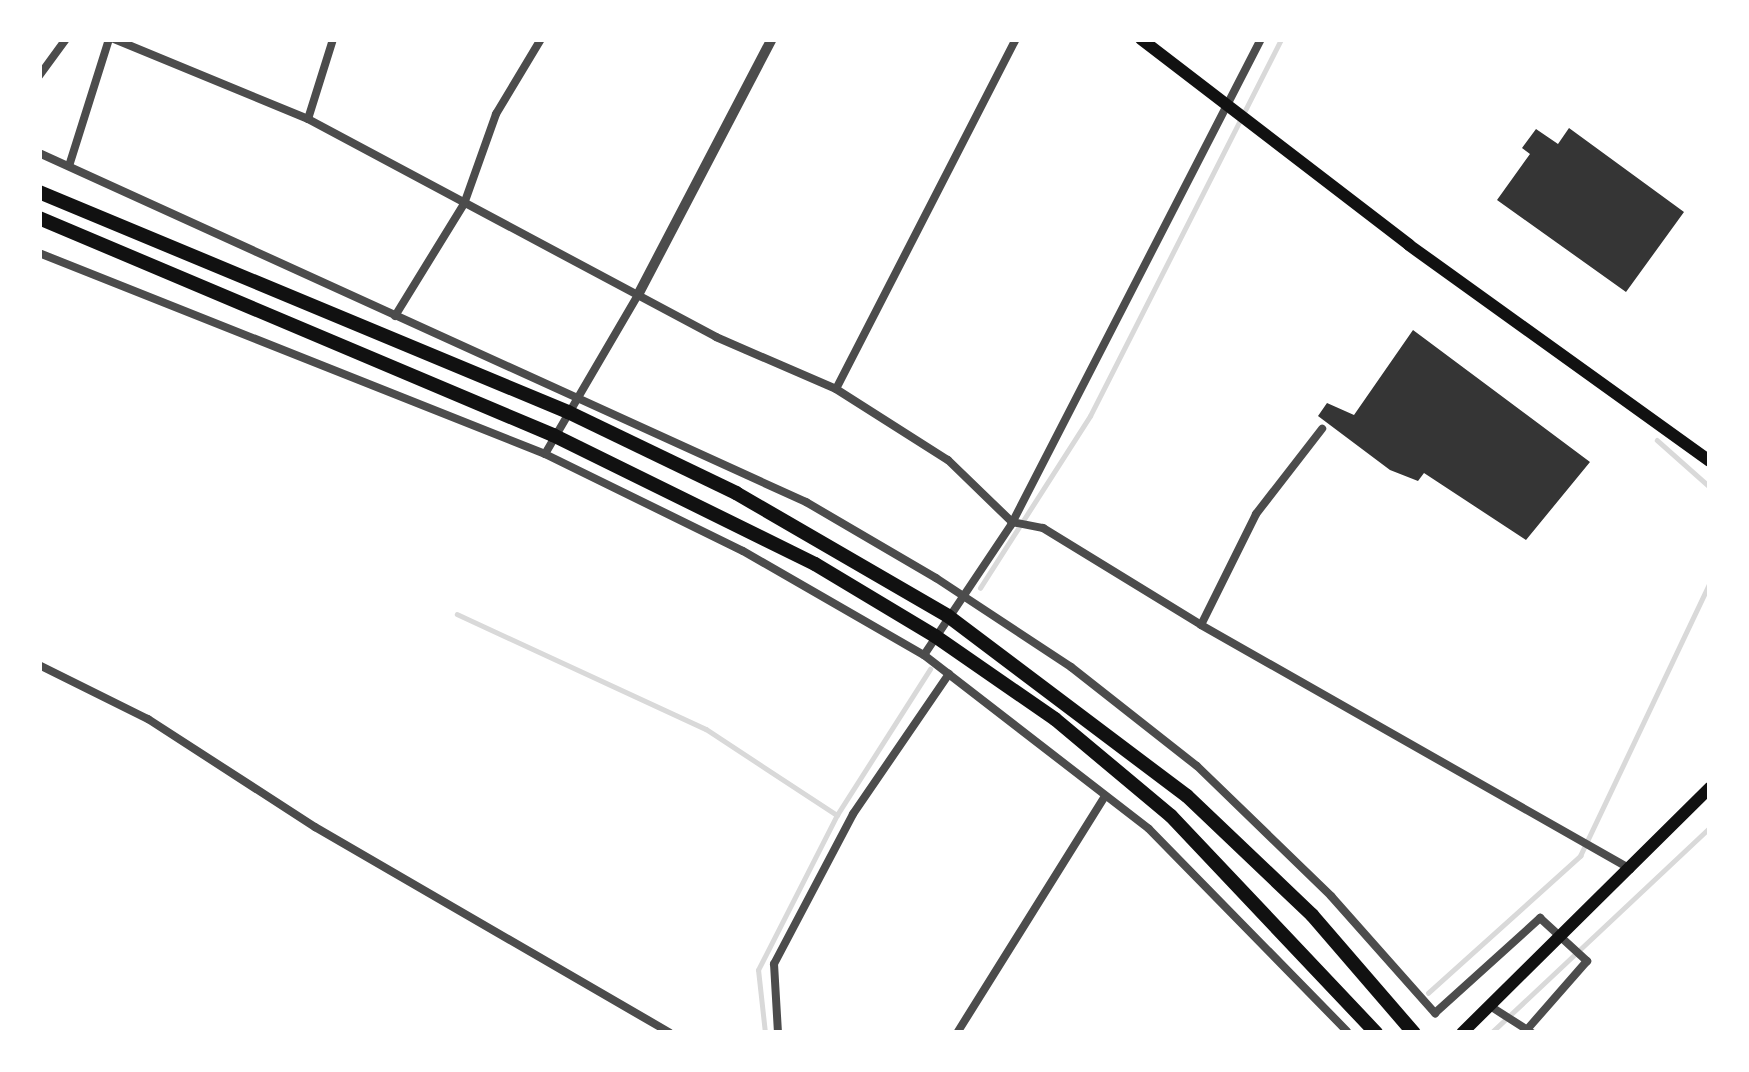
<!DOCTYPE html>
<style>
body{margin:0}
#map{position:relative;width:1749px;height:1072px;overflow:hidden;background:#fff;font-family:"Fira Sans",sans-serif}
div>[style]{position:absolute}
.stream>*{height:4.5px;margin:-2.25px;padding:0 2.25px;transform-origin:2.25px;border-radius:2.25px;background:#d9d9d9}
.building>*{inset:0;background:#353535}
.minor>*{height:8px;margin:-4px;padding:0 4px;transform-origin:4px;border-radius:4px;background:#4c4c4c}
.tertiary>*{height:10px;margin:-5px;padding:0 5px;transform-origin:5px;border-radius:5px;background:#4c4c4c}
.primary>*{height:12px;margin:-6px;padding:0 6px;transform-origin:6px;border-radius:6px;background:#111}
.trunk>*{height:14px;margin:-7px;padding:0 7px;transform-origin:7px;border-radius:7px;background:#111}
span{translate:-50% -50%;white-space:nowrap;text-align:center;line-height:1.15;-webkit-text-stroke:10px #fff;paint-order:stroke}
.frame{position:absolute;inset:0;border:42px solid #fff;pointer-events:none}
</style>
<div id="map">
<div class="stream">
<div style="left:1657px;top:440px;width:71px;rotate:41.6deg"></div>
<div style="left:980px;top:588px;width:204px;rotate:-57.4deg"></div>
<div style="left:1090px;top:416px;width:423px;rotate:-63.1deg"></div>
<div style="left:457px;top:614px;width:274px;rotate:24.8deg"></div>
<div style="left:706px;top:729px;width:157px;rotate:33.3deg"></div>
<div style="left:1428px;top:993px;width:205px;rotate:-42deg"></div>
<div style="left:1580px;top:856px;width:303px;rotate:-64.6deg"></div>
<div style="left:765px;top:1033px;width:63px;rotate:-96.3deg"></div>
<div style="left:758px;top:970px;width:174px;rotate:-63deg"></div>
<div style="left:837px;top:815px;width:173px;rotate:-57.5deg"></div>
<div style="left:1491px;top:1033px;width:301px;rotate:-43.2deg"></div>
</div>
<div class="building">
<div style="clip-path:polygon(1569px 128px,1684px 212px,1626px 292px,1497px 200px,1530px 154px,1522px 148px,1536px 129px,1558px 144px)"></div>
<div style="clip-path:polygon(1413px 330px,1590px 462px,1526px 540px,1424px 473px,1418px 481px,1390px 470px,1318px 416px,1327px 403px,1354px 415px)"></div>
</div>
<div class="minor">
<div style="left:114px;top:39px;width:210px;rotate:22.4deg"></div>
<div style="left:308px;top:119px;width:463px;rotate:28.1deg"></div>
<div style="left:716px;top:337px;width:131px;rotate:23.4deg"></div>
<div style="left:836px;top:389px;width:133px;rotate:32.4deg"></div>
<div style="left:948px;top:460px;width:89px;rotate:44.1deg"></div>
<div style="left:1012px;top:522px;width:32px;rotate:11deg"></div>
<div style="left:1043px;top:528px;width:185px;rotate:31.5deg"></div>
<div style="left:1201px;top:625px;width:124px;rotate:-63.6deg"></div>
<div style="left:1256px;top:514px;width:108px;rotate:-52.2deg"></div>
<div style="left:39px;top:76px;width:46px;rotate:-53.9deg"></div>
<div style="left:308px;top:119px;width:84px;rotate:-72.6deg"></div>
<div style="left:39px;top:153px;width:843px;rotate:24.47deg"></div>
<div style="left:806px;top:502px;width:151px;rotate:30.3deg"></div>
<div style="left:936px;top:578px;width:162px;rotate:33.4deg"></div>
<div style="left:1071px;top:667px;width:160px;rotate:38.2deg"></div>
<div style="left:1197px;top:766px;width:187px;rotate:44.1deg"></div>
<div style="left:1331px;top:896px;width:157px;rotate:48.4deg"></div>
<div style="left:1435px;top:1013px;width:142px;rotate:-42.1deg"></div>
<div style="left:1540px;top:918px;width:64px;rotate:42.5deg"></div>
<div style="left:1587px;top:961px;width:96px;rotate:131.2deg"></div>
<div style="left:69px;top:166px;width:133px;rotate:-72.5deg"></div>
<div style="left:39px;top:253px;width:544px;rotate:21.66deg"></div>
<div style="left:545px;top:454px;width:220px;rotate:26.1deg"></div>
<div style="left:743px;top:551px;width:209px;rotate:29.9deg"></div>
<div style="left:924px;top:655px;width:284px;rotate:37.7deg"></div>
<div style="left:1149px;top:829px;width:283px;rotate:45.6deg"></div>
<div style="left:395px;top:316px;width:132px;rotate:-58.4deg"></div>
<div style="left:464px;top:204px;width:96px;rotate:-70.4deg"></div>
<div style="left:496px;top:114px;width:87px;rotate:-59deg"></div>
<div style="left:836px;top:389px;width:394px;rotate:-62.8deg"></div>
<div style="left:545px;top:454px;width:186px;rotate:-59.7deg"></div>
<div style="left:1201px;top:625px;width:494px;rotate:29.6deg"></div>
<div style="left:924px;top:655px;width:156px;rotate:-56.2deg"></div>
<div style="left:1011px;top:525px;width:547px;rotate:-62.78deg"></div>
<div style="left:39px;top:665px;width:122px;rotate:26.4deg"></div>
<div style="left:148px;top:719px;width:199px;rotate:32.9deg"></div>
<div style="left:315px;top:827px;width:410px;rotate:30.1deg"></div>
<div style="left:1490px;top:1006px;width:50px;rotate:32.7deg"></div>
<div style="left:778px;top:1033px;width:69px;rotate:-93.3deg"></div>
<div style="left:774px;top:964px;width:170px;rotate:-62.2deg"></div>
<div style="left:853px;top:814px;width:170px;rotate:-55.6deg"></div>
<div style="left:957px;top:1033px;width:279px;rotate:-58deg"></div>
</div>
<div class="tertiary">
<div style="left:639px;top:293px;width:287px;rotate:-62.4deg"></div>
</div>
<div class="primary">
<div style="left:1141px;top:39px;width:338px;rotate:37.5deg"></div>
<div style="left:1409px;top:245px;width:370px;rotate:35.7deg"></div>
<div style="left:1462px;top:1033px;width:349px;rotate:-44.7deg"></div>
</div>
<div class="trunk">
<div style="left:39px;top:192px;width:573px;rotate:22.58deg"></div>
<div style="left:568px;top:412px;width:187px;rotate:25.7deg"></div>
<div style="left:736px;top:493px;width:245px;rotate:30.1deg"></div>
<div style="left:948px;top:616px;width:299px;rotate:37deg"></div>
<div style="left:1187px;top:796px;width:173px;rotate:43.6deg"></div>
<div style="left:1312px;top:915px;width:156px;rotate:49.2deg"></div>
<div style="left:39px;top:218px;width:558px;rotate:22.89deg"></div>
<div style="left:553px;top:435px;width:292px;rotate:26.2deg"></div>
<div style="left:815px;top:564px;width:140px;rotate:31deg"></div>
<div style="left:935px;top:636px;width:146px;rotate:34.7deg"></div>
<div style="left:1055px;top:719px;width:151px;rotate:39.9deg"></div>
<div style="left:1171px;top:816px;width:299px;rotate:46.6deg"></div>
</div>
<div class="frame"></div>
</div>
